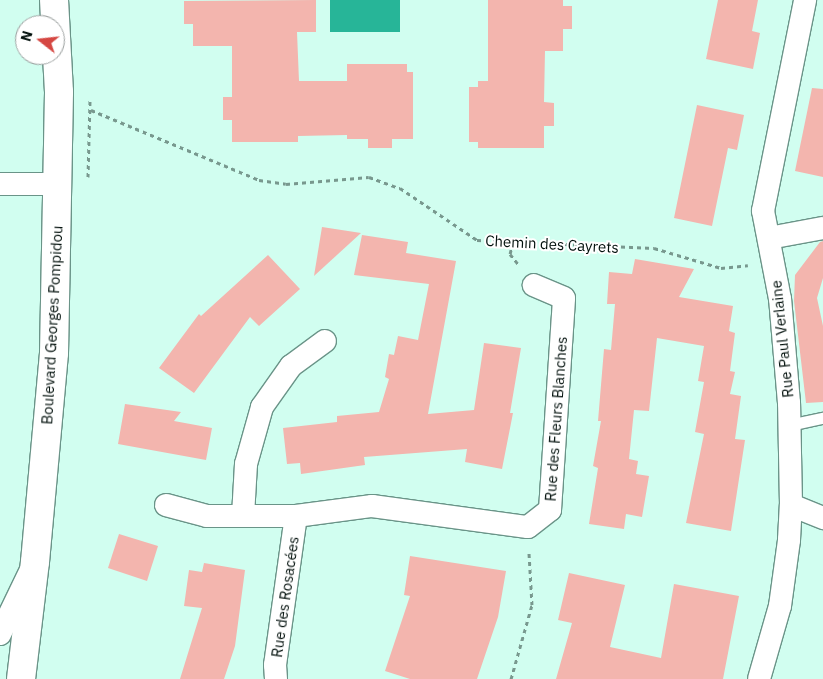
<!DOCTYPE html>
<meta charset="utf-8">
<style>
body{margin:0}
#map{position:relative;width:823px;height:679px;overflow:hidden;background:#d1fef0;font-family:"IBM Plex Sans",sans-serif}
div>[style]{position:absolute}
.water>*{inset:0;background:#27b598}
.building>*{inset:0;background:#f3b5ae}
.path>*{height:3px;margin-top:-1.5px;transform-origin:0;background:repeating-linear-gradient(90deg,#78988e 0 4px,transparent 0 8px)}
.roads{filter:drop-shadow(1px 0 #6a9488) drop-shadow(-1px 0 #6a9488) drop-shadow(0 1px #6a9488) drop-shadow(0 -1px #6a9488)}
.service>*{height:11px;margin:-5.5px;padding:0 5.5px;transform-origin:5.5px;border-radius:5.5px;background:#fff}
.minor>*{height:22px;margin:-11px;padding:0 11px;transform-origin:11px;border-radius:11px;background:#fff}
.tertiary>*{height:28px;margin:-14px;padding:0 14px;transform-origin:14px;border-radius:14px;background:#fff}
span{translate:-50% -50%;white-space:nowrap;text-align:center;line-height:1.15;-webkit-text-stroke:4px #fff;paint-order:stroke}
.street-label{font-size:15px;color:#02100c}
.north{position:absolute;left:15px;top:15px;width:50px;height:50px;box-sizing:border-box;background:#fff;border:1px solid #9a9f9e;border-radius:50%;rotate:286deg;font-size:14px;font-weight:700;line-height:20px;text-align:center;color:#02100c}
.north::after{content:'';display:block;margin:auto;width:18px;height:22px;background:#d54742;clip-path:polygon(50% 0,100% 100%,50% 72%,0 100%)}
</style>
<div id="map">
<div class="water">
<div style="clip-path:polygon(330px 0,400px 0,400px 32px,330px 32px)"></div>
</div>
<div class="building">
<div style="clip-path:polygon(316px 0,316px 32px,297px 32px,299px 81px,347px 81px,347px 64px,407px 64px,407px 72px,413px 72px,413px 139px,392px 139px,392px 148px,368px 148px,368px 139px,347px 139px,347px 135px,298px 136px,298px 142px,232px 142px,232px 120px,223px 120px,223px 97px,232px 97px,232px 46px,193px 46px,193px 24px,184px 24px,184px 1px)"></div>
<div style="clip-path:polygon(488px 0,563px 0,563px 6px,572px 6px,572px 29px,563px 29px,563px 51px,545px 51px,544px 102px,554px 103px,554px 126px,544px 126px,544px 148px,478px 148px,478px 142px,469px 142px,469px 87px,478px 87px,478px 81px,488px 81px)"></div>
<div style="clip-path:polygon(718px 0,758px 0,752px 31px,760px 33px,753px 69px,706px 59px)"></div>
<div style="clip-path:polygon(812px 88px,823px 89px,823px 177px,795px 171px)"></div>
<div style="clip-path:polygon(697px 105px,744px 115px,737px 150px,728px 148px,712px 226px,674px 218px)"></div>
<div style="clip-path:polygon(322px 227px,361px 233px,314px 276px)"></div>
<div style="clip-path:polygon(362px 235px,408px 242px,406px 253px,456px 261px,428px 414px,474px 410px,484px 343px,521px 348px,510px 413px,513px 413px,502px 469px,465px 462px,467px 449px,364px 457px,365px 465px,301px 474px,300px 463px,287px 464px,283px 428px,337px 422px,337px 416px,379px 412px,389px 379px,385px 377px,389px 354px,394px 355px,398px 336px,418px 340px,429px 284px,354px 275px)"></div>
<div style="clip-path:polygon(823px 241px,823px 278px,817px 298px,823px 326px,823px 402px,806px 403px,794px 301px,795px 275px,820px 242px)"></div>
<div style="clip-path:polygon(268px 255px,300px 289px,259px 326px,250px 317px,194px 393px,159px 368px,199px 314px,201px 316px)"></div>
<div style="clip-path:polygon(635px 259px,694px 269px,679px 297px,733px 306px,729px 331px,735px 333px,730px 371px,735px 372px,730px 394px,741px 396px,735px 439px,745px 440px,731px 531px,686px 523px,704px 434px,695px 432px,704px 382px,698px 381px,704px 346px,657px 338px,649px 411px,634px 410px,629px 459px,638px 461px,636px 474px,649px 476px,642px 517px,626px 514px,624px 529px,589px 524px,598px 468px,593px 466px,601px 421px,598px 421px,604px 349px,611px 350px,615px 304px,607px 304px,609px 272px,632px 274px)"></div>
<div style="clip-path:polygon(125px 404px,181px 412px,174px 421px,212px 428px,206px 460px,118px 444px)"></div>
<div style="clip-path:polygon(119px 534px,158px 546px,147px 581px,108px 568px)"></div>
<div style="clip-path:polygon(410px 556px,506px 571px,498px 617px,477px 679px,410px 679px,385px 671px,410px 596px,404px 595px)"></div>
<div style="clip-path:polygon(204px 563px,245px 570px,235px 646px,224px 679px,180px 679px,202px 608px,184px 606px,189px 570px,202px 572px)"></div>
<div style="clip-path:polygon(569px 573px,625px 585px,610px 647px,661px 658px,674px 584px,739px 596px,723px 679px,556px 679px,572px 623px,558px 620px)"></div>
</div>
<div class="path">
<div style="left:91px;top:110px;width:182px;rotate:22.6deg"></div>
<div style="left:259px;top:180px;width:27px;rotate:8deg"></div>
<div style="left:286px;top:184px;width:83px;rotate:-4.8deg"></div>
<div style="left:369px;top:177px;width:33px;rotate:20deg"></div>
<div style="left:400px;top:188px;width:93px;rotate:34deg"></div>
<div style="left:477px;top:240px;width:177px;rotate:2.6deg"></div>
<div style="left:654px;top:248px;width:70px;rotate:16.6deg"></div>
<div style="left:721px;top:268px;width:27px;rotate:-6deg"></div>
<div style="left:88px;top:177px;width:79px;rotate:-88.5deg"></div>
<div style="left:513px;top:242px;width:12px;rotate:104deg"></div>
<div style="left:510px;top:254px;width:14px;rotate:51deg"></div>
<div style="left:511px;top:679px;width:77px;rotate:-74.2deg"></div>
<div style="left:532px;top:605px;width:52px;rotate:-93.3deg"></div>
</div>
<div class="roads">
<div class="service">
<div style="left:789px;top:425px;width:35px;rotate:-12deg"></div>
</div>
<div class="minor">
<div style="left:0;top:184px;width:58px"></div>
<div style="left:769px;top:238px;width:55px;rotate:-10.5deg"></div>
<div style="left:166px;top:505px;width:42px;rotate:15deg"></div>
<div style="left:207px;top:516px;width:89px"></div>
<div style="left:296px;top:516px;width:77px;rotate:-7.5deg"></div>
<div style="left:372px;top:506px;width:157px;rotate:7.7deg"></div>
<div style="left:528px;top:527px;width:28px;rotate:-38deg"></div>
<div style="left:550px;top:510px;width:212px;rotate:-86.2deg"></div>
<div style="left:564px;top:298px;width:33px;rotate:-157deg"></div>
<div style="left:791px;top:505px;width:35px;rotate:22deg"></div>
<div style="left:243px;top:516px;width:52px;rotate:-86.7deg"></div>
<div style="left:246px;top:464px;width:59px;rotate:-74.3deg"></div>
<div style="left:262px;top:407px;width:50px;rotate:-54.7deg"></div>
<div style="left:291px;top:366px;width:42px;rotate:-36.3deg"></div>
<div style="left:0;top:634px;width:69px;rotate:-64.2deg"></div>
<div style="left:276px;top:679px;width:14px;rotate:-94deg"></div>
<div style="left:275px;top:665px;width:150px;rotate:-82deg"></div>
<div style="left:759px;top:679px;width:76px;rotate:-74deg"></div>
<div style="left:780px;top:606px;width:67px;rotate:-82.2deg"></div>
<div style="left:789px;top:540px;width:35px;rotate:-87deg"></div>
<div style="left:791px;top:505px;width:102px;rotate:-91.1deg"></div>
<div style="left:789px;top:403px;width:104px;rotate:-94.9deg"></div>
<div style="left:780px;top:299px;width:90px;rotate:-100.9deg"></div>
<div style="left:763px;top:211px;width:215px;rotate:-78.7deg"></div>
</div>
<div class="tertiary">
<div style="left:21px;top:679px;width:118px;rotate:-83.2deg"></div>
<div style="left:35px;top:562px;width:210px;rotate:-84.8deg"></div>
<div style="left:54px;top:353px;width:261px;rotate:-88.9deg"></div>
<div style="left:59px;top:92px;width:92px;rotate:-93.1deg"></div>
</div>
</div>
<div class="street-label">
<span style="left:552px;top:244px;rotate:3deg">Chemin des Cayrets</span>
<span style="left:52px;top:325px;rotate:-87deg">Boulevard Georges Pompidou</span>
<span style="left:782px;top:339px;rotate:-96deg">Rue Paul Verlaine</span>
<span style="left:556px;top:419px;rotate:-86deg">Rue des Fleurs Blanches</span>
<span style="left:285px;top:597px;rotate:-82deg">Rue des Rosacées</span>
</div>
<div class="north">N</div>
</div>
